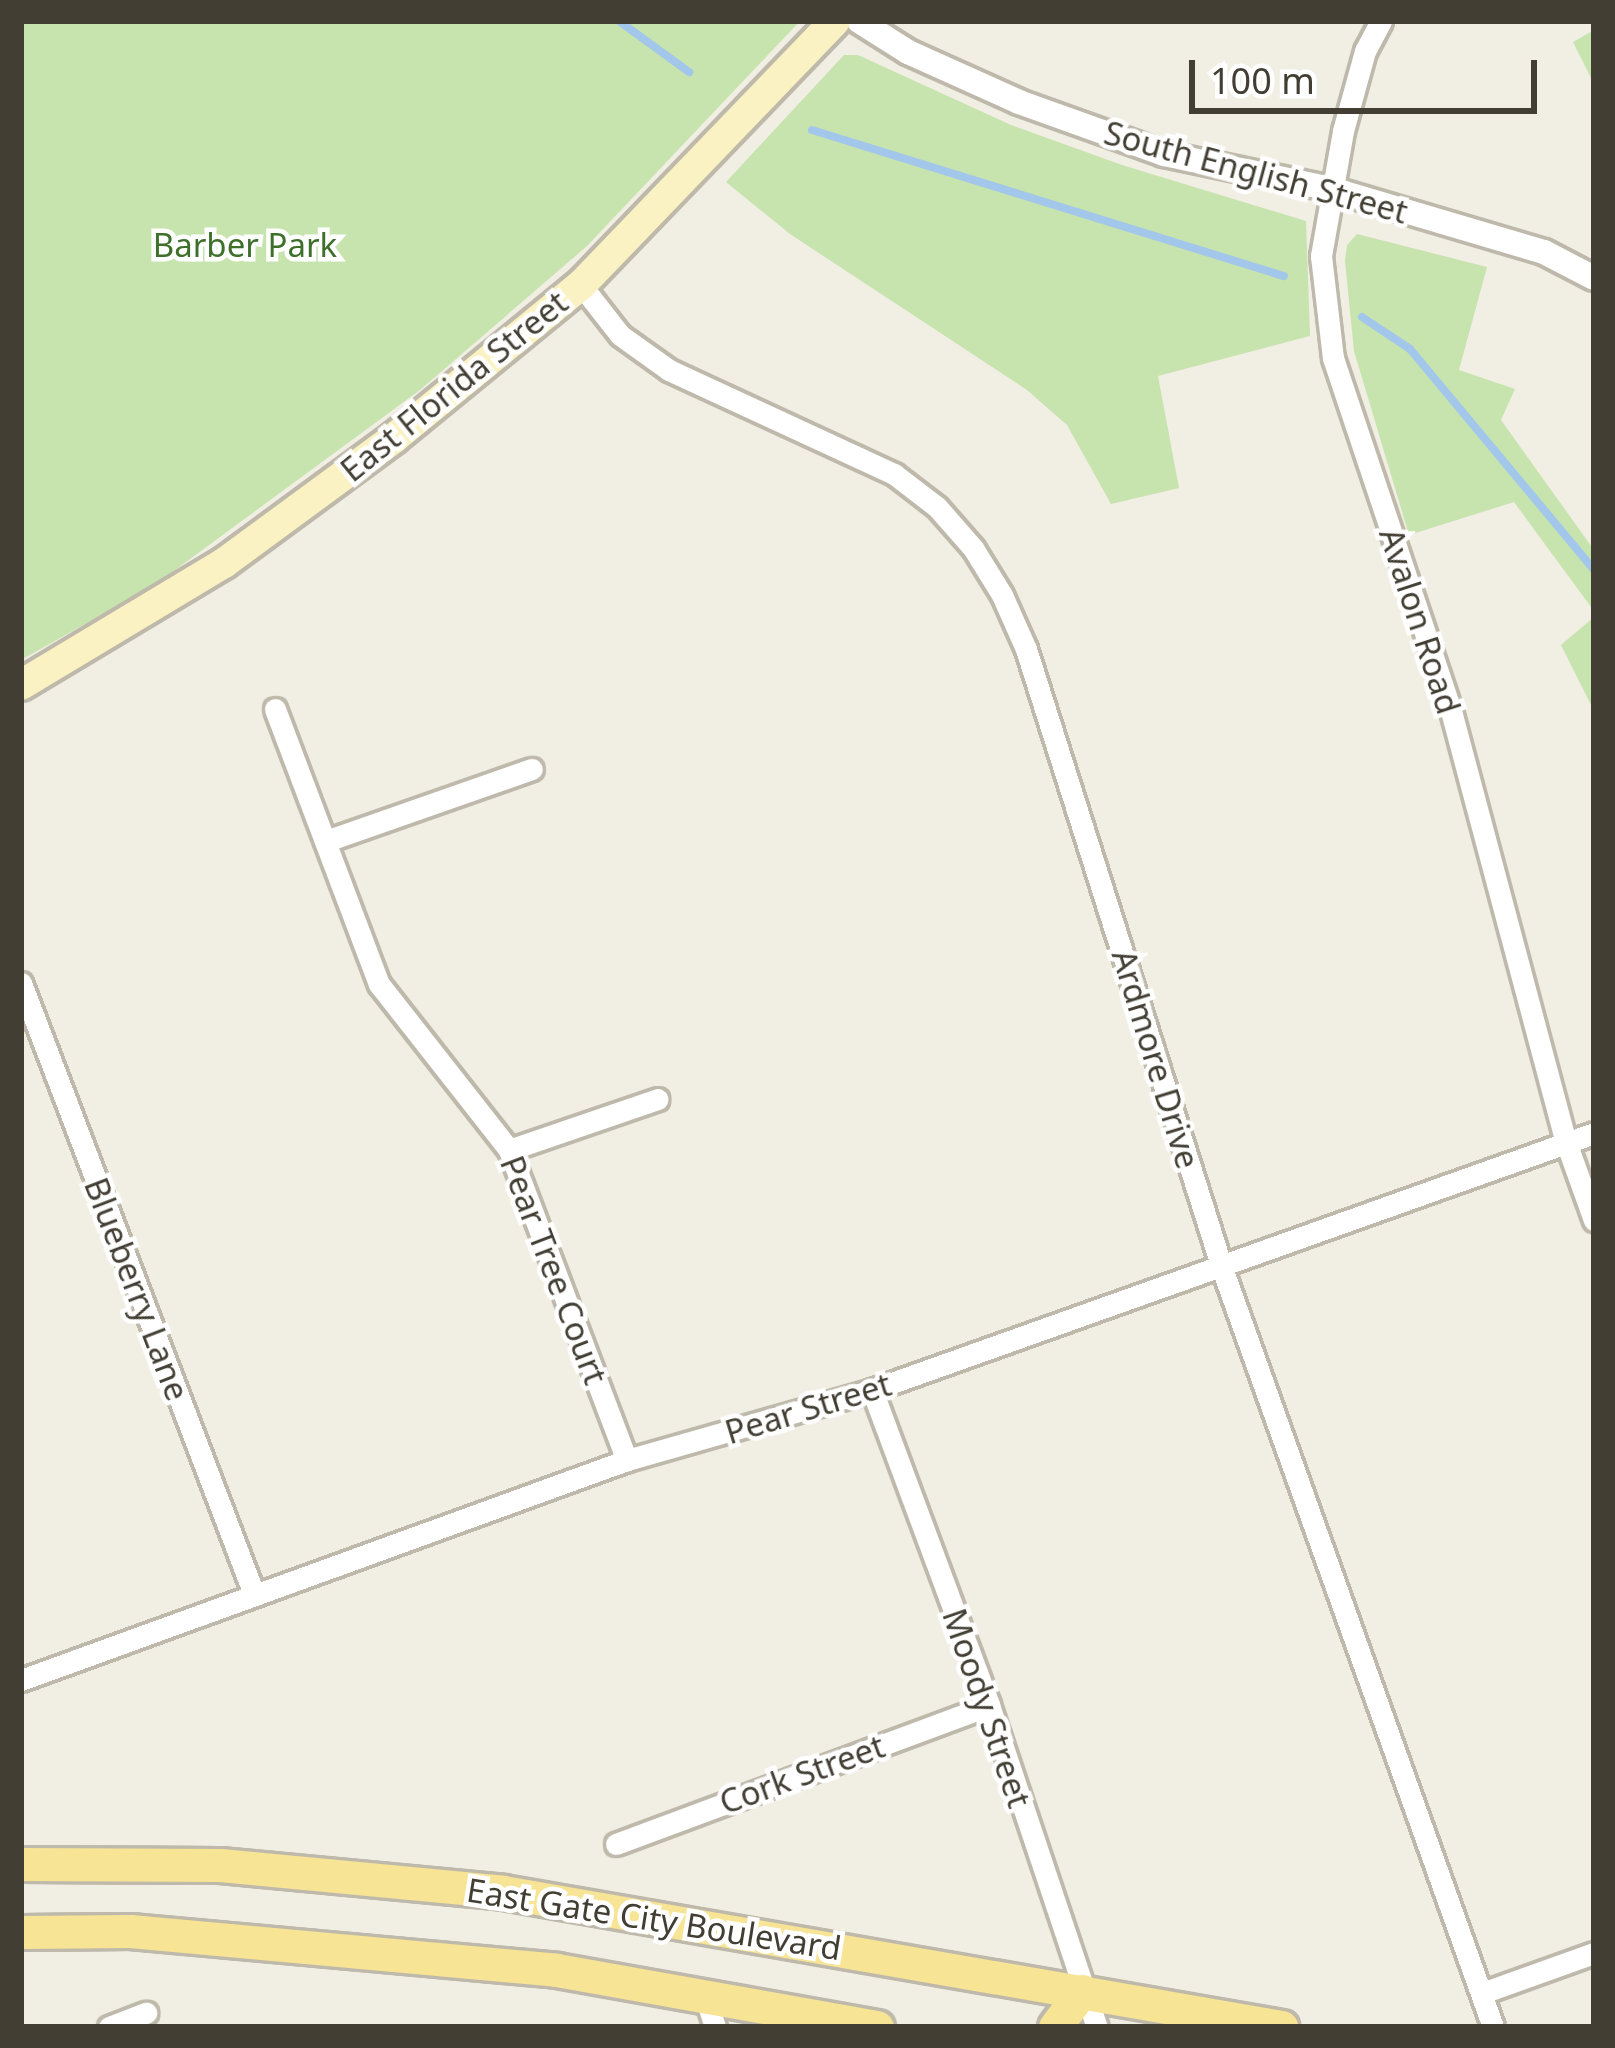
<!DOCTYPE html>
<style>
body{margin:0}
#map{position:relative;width:1615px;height:2048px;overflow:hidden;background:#f1eee4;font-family:"Noto Sans",sans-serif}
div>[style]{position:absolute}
.green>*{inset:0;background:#c7e3ae}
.stream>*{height:8px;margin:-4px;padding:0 4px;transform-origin:4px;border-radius:4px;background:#a2c7eb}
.roads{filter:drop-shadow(3px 0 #beb9aa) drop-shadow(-3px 0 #beb9aa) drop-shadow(0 3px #beb9aa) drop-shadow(0 -3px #beb9aa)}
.minor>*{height:21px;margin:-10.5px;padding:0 10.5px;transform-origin:10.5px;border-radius:10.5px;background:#fff}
.tertiary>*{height:24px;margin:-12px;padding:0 12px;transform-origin:12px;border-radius:12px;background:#fff}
.secondary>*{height:30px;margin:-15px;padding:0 15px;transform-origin:15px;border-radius:15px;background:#fbf2c3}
.primary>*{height:33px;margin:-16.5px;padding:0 16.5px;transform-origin:16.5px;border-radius:16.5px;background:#f8e495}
span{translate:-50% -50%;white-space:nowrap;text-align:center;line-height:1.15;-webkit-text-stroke:9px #fff;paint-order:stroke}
.street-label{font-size:33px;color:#423e34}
.park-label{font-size:33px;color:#3f702b}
.frame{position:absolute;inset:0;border:24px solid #423e34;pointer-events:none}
.scale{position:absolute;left:1189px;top:60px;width:348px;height:54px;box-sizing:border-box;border:6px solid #423e34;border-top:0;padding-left:15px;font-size:36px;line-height:42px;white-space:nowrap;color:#423e34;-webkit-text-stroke:9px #fff;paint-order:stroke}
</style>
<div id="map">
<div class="green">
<div style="clip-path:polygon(21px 21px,800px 21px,587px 246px,420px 390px,156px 584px,21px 660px)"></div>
<div style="clip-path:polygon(1594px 30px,1594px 84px,1573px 42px)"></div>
<div style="clip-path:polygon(844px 55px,858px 55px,1011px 125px,1122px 165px,1306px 221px,1310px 336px,1158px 376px,1179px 488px,1111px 504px,1067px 425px,1027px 390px,790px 234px,726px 182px)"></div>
<div style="clip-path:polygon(1357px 234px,1487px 267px,1459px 370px,1515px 389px,1501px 420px,1594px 550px,1594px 611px,1514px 502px,1409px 535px,1354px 351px,1345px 261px,1347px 245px)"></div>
<div style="clip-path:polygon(1594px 617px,1594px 711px,1561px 645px)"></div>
</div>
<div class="stream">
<div style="left:619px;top:21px;width:87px;rotate:36.1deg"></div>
<div style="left:812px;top:130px;width:494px;rotate:17.2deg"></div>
<div style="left:1362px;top:317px;width:58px;rotate:33.7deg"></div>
<div style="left:1410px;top:349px;width:288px;rotate:50.2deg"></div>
</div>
<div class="roads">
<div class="minor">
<div style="left:1381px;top:21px;width:34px;rotate:118deg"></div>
<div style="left:1365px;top:51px;width:83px;rotate:105.4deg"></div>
<div style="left:1343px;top:131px;width:127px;rotate:100deg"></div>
<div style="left:1321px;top:256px;width:103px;rotate:83.3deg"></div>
<div style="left:1333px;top:358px;width:368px;rotate:71.5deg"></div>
<div style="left:1450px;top:707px;width:450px;rotate:75.1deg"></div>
<div style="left:1566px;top:1142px;width:83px;rotate:70.3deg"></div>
<div style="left:581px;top:285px;width:63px;rotate:52deg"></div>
<div style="left:620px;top:335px;width:60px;rotate:35.5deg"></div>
<div style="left:669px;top:370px;width:248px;rotate:24.8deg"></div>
<div style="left:894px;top:474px;width:54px;rotate:37.5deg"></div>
<div style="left:937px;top:507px;width:55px;rotate:48.7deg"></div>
<div style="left:973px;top:548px;width:55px;rotate:58.3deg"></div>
<div style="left:1002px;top:595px;width:59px;rotate:66deg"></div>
<div style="left:1026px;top:649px;width:649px;rotate:72.43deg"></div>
<div style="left:1222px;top:1268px;width:806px;rotate:70.35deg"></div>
<div style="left:275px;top:709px;width:294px;rotate:69.3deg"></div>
<div style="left:379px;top:984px;width:211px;rotate:51.9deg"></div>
<div style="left:509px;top:1150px;width:332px;rotate:69.2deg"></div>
<div style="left:326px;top:841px;width:218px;rotate:-19.3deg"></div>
<div style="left:21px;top:983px;width:654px;rotate:69.13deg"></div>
<div style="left:509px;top:1150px;width:157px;rotate:-18.9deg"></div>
<div style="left:872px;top:1390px;width:336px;rotate:69.6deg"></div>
<div style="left:989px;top:1705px;width:340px;rotate:71.5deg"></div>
<div style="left:21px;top:1680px;width:645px;rotate:-19.95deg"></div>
<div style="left:627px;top:1460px;width:255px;rotate:-15.9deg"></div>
<div style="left:872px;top:1390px;width:766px;rotate:-19.59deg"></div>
<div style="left:616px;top:1844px;width:398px;rotate:-20.4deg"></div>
<div style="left:704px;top:1993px;width:36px;rotate:72deg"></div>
<div style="left:1482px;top:1993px;width:119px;rotate:-19.7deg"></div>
<div style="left:109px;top:2027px;width:40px;rotate:-21deg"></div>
</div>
<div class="tertiary">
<div style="left:859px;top:21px;width:58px;rotate:32.3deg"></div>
<div style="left:908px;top:52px;width:122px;rotate:24.2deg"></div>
<div style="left:1019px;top:102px;width:154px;rotate:19.7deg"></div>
<div style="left:1164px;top:154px;width:171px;rotate:11.8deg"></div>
<div style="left:1331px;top:189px;width:222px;rotate:16.5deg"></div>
<div style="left:1544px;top:252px;width:56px;rotate:27.5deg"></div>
</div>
<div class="secondary">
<div style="left:21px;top:685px;width:237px;rotate:-31deg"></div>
<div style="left:224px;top:563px;width:211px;rotate:-36.3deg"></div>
<div style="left:394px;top:438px;width:242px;rotate:-39.3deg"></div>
<div style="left:581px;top:285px;width:366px;rotate:-46.1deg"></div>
</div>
<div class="primary">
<div style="left:21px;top:1864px;width:199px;rotate:0.3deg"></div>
<div style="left:220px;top:1865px;width:284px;rotate:5.4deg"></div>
<div style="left:503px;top:1892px;width:790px;rotate:9.84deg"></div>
<div style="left:21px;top:1932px;width:109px;rotate:-0.5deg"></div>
<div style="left:130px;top:1931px;width:428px;rotate:5.2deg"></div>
<div style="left:556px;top:1970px;width:326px;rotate:10.1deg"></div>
<div style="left:1055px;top:2027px;width:45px;rotate:-53.1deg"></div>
</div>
</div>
<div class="street-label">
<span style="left:1256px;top:172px;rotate:15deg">South English Street</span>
<span style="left:454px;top:386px;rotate:-39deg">East Florida Street</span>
<span style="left:1420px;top:621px;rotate:72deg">Avalon Road</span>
<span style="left:1156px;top:1059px;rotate:73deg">Ardmore Drive</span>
<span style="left:554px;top:1270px;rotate:69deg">Pear Tree Court</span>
<span style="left:137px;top:1289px;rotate:69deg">Blueberry Lane</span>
<span style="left:808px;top:1408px;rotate:-17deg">Pear Street</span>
<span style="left:987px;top:1708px;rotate:71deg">Moody Street</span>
<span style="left:802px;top:1774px;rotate:-20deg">Cork Street</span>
<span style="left:654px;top:1919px;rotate:9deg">East Gate City Boulevard</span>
</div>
<div class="park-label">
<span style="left:245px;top:245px">Barber Park</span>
</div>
<div class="frame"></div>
<div class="scale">100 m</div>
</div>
